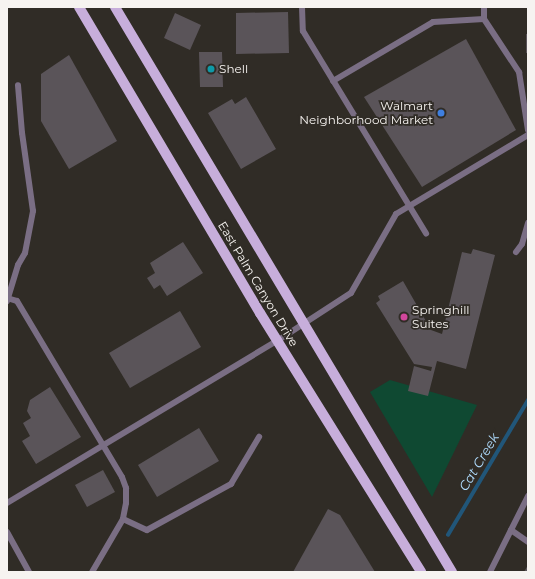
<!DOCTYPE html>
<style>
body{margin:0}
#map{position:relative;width:535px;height:579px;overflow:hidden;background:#302c26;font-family:Montserrat,sans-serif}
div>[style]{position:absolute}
.green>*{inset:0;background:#0f4932}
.stream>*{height:3.5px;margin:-1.75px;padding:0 1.75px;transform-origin:1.75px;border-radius:1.75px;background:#215679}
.building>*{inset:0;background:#5a5459}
.service>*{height:6px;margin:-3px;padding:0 3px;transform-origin:3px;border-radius:3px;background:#7a6e84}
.primary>*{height:10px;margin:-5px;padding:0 5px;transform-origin:5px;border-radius:5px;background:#c7aedb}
.dots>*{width:11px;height:11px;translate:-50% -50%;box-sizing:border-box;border:2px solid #302c26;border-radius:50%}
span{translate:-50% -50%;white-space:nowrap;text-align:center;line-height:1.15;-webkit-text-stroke:3.5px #302c26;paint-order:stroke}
.poi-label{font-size:12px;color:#f6f3f0}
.left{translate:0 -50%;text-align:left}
.right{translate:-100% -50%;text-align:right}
.street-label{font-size:12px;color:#f6f3f0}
.water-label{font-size:13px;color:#afdcfe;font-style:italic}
.frame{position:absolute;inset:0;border:8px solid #f6f3f0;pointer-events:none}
</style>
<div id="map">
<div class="green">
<div style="clip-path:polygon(390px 380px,477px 405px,432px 497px,370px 392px)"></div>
</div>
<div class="stream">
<div style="left:448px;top:535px;width:157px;rotate:-59.3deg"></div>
</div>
<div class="building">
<div style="clip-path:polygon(288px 12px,289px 53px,236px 54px,236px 13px)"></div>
<div style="clip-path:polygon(175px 13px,201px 25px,190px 50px,164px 38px)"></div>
<div style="clip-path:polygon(526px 34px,528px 34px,528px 53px,526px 53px)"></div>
<div style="clip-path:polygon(466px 39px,516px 130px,422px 187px,364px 97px)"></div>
<div style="clip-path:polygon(199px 52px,222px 52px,223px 87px,200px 87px)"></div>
<div style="clip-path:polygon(69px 55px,117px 141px,69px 169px,41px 121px,41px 74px)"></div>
<div style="clip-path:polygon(246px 97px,276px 149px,241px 169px,208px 113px,232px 99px,235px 104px)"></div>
<div style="clip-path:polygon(183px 242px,203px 273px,167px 296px,160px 285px,154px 289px,147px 278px,155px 273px,150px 263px)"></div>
<div style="clip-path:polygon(473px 249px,495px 255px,466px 369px,437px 361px,428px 396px,408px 391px,414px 366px,431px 371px,432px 367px,414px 364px,376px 303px,380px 300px,378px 296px,403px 281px,431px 330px,442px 334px,462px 252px,471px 254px)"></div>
<div style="clip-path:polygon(180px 311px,201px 347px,130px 388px,109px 353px)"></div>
<div style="clip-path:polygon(50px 387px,81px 437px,36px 464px,22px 441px,30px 436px,23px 423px,31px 418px,27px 411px,30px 400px)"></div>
<div style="clip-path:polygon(199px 428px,219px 461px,157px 497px,138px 465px)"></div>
<div style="clip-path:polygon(103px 470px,115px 492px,87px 507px,75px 485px)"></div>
<div style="clip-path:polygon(328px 509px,340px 515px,375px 572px,293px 572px)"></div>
<div style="clip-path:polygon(528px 565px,528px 572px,524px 572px)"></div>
</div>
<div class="service">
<div style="left:302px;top:7px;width:24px;rotate:88deg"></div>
<div style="left:303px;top:31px;width:237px;rotate:58.7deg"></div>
<div style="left:484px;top:7px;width:12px;rotate:90deg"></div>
<div style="left:333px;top:81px;width:116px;rotate:-30.5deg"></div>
<div style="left:433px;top:22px;width:51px;rotate:-3.4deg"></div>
<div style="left:484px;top:19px;width:64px;rotate:56.6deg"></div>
<div style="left:519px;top:72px;width:59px;rotate:81.2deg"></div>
<div style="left:516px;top:252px;width:10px;rotate:-53deg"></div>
<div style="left:522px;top:244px;width:22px;rotate:-74deg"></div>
<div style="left:7px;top:298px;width:10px;rotate:17deg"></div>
<div style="left:17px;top:301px;width:205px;rotate:59.2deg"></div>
<div style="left:122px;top:477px;width:12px;rotate:70deg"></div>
<div style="left:126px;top:488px;width:15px;rotate:90deg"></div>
<div style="left:126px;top:503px;width:16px;rotate:101deg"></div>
<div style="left:123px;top:519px;width:61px;rotate:120.3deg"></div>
<div style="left:7px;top:301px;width:38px;rotate:-73deg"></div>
<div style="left:18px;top:265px;width:14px;rotate:-60deg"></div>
<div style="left:25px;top:253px;width:43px;rotate:-79.2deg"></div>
<div style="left:33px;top:211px;width:79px;rotate:-98deg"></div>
<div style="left:22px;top:133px;width:48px;rotate:-94.8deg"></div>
<div style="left:7px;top:503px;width:315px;rotate:-31deg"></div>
<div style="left:277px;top:341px;width:88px;rotate:-33deg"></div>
<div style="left:351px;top:293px;width:91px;rotate:-60.3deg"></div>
<div style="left:396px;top:214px;width:154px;rotate:-30.9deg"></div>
<div style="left:123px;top:519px;width:26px;rotate:25deg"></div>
<div style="left:147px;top:530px;width:96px;rotate:-28.7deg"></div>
<div style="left:231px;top:484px;width:55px;rotate:-59.2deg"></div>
<div style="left:511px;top:530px;width:21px;rotate:35deg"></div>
<div style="left:7px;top:532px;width:46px;rotate:61.2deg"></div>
<div style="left:490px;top:572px;width:85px;rotate:-63.4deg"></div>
</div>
<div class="primary">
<div style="left:79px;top:7px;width:356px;rotate:59.4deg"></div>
<div style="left:260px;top:313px;width:305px;rotate:58.1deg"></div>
<div style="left:115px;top:7px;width:658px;rotate:59.19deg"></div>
</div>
<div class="dots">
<div style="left:211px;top:69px;background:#0f9aa8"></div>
<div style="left:441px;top:113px;background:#3f7fe0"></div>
<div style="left:404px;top:317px;background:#d1479c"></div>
</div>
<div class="poi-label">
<span class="left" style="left:219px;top:69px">Shell</span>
<span class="right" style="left:433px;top:113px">Walmart<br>Neighborhood Market</span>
<span class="left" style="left:412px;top:317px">Springhill<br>Suites</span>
</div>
<div class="street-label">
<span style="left:258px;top:284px;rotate:59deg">East Palm Canyon Drive</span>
</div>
<div class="water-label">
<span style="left:479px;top:462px;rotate:-59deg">Cat Creek</span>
</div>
<div class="frame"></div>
</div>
